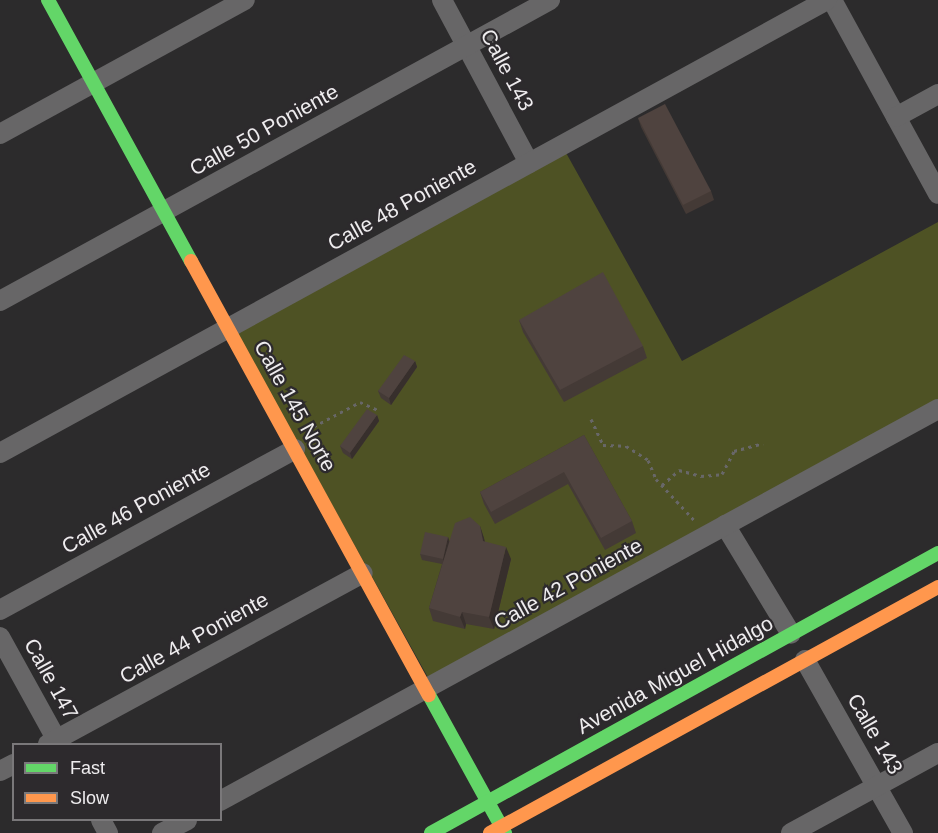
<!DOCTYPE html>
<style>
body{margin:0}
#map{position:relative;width:938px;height:833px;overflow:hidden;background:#2c2b2c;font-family:Helvetica,sans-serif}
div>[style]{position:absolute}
.green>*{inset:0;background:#4e5224}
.path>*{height:3px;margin-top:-1.5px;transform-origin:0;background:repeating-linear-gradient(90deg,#686768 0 3px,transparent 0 7.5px)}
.street>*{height:20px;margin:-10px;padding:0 10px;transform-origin:10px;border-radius:10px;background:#676667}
.fast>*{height:14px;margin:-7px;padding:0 7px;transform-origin:7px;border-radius:7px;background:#63d668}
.slow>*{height:14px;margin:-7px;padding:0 7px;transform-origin:7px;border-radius:7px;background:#ff974d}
.wall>*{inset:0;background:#443a36}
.shaded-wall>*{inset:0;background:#372f2c}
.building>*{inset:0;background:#4f433f}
span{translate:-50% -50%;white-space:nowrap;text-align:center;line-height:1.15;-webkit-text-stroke:4.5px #2d2a2d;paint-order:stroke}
.street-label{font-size:21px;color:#eeecee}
.legend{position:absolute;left:12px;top:743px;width:210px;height:78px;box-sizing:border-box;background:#2d2a2d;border:2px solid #7a787a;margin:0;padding:8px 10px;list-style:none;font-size:18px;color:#eeecee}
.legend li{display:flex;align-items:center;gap:12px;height:30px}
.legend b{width:30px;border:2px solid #7a787a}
</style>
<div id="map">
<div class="green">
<div style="clip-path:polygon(565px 151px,682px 361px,938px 222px,938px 402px,430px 681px,235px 330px)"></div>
</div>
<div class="path">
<div style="left:591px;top:419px;width:29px;rotate:65deg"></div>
<div style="left:603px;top:445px;width:23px;rotate:2deg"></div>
<div style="left:626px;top:446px;width:26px;rotate:32deg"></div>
<div style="left:648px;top:460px;width:21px;rotate:67deg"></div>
<div style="left:656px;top:479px;width:59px;rotate:47.1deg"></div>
<div style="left:307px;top:430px;width:60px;rotate:-27.8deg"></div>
<div style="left:360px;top:402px;width:20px;rotate:24deg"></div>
<div style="left:662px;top:485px;width:23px;rotate:-41deg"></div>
<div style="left:679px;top:470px;width:23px;rotate:15deg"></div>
<div style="left:701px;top:476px;width:21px;rotate:-5deg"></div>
<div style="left:722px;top:474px;width:26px;rotate:-62deg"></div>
<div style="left:734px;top:451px;width:30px;rotate:-15deg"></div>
</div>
<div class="street">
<div style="left:442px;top:0;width:185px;rotate:61.9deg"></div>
<div style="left:832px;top:0;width:221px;rotate:61.3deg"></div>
<div style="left:896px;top:117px;width:48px;rotate:-28.7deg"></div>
<div style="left:0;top:134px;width:279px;rotate:-28.7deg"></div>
<div style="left:0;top:301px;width:627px;rotate:-28.69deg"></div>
<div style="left:0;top:453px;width:943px;rotate:-28.71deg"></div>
<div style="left:725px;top:525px;width:127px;rotate:58.8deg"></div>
<div style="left:0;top:610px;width:336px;rotate:-28.6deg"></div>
<div style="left:0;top:637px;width:122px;rotate:61.1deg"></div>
<div style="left:805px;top:660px;width:199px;rotate:60.5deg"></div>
<div style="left:48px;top:744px;width:358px;rotate:-28.5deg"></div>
<div style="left:0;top:771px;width:16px;rotate:-27deg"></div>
<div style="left:220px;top:801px;width:818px;rotate:-28.63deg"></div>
<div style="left:101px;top:820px;width:15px;rotate:62deg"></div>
<div style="left:162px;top:833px;width:28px;rotate:-27deg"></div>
<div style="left:791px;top:833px;width:167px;rotate:-28.6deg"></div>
</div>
<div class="fast">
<div style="left:48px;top:0;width:298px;rotate:61.3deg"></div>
<div style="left:429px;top:695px;width:158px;rotate:61.2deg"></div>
<div style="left:431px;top:833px;width:579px;rotate:-28.91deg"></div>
</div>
<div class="slow">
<div style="left:191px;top:261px;width:495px;rotate:61.3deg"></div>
<div style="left:490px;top:833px;width:511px;rotate:-28.77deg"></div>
</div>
<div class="wall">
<div style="clip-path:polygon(638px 118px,711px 191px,714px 200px,686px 214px,641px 127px)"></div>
<div style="clip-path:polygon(519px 320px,643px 346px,647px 358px,564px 402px,523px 332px)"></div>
<div style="clip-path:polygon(415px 361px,417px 367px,391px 405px,381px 398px,378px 391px)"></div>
<div style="clip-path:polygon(377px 415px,379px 421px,352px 459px,343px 453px,340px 446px)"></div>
<div style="clip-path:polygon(584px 435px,632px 521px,636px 533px,605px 550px,568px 484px,495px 524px,484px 504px,480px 492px)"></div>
<div style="clip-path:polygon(480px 526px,485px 542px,511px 559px,494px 629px,466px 624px,465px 629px,433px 621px,429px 608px,442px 564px,422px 560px,420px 554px,448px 537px,449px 541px)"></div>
</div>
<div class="shaded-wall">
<div style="clip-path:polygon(415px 361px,417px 367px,391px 405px,389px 398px)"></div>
<div style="clip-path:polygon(377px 415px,379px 421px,352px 459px,350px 453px)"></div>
<div style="clip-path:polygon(480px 526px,484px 538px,487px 553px,483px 541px)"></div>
<div style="clip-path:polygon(448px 537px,450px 543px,445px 565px,443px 559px)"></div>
<div style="clip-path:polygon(506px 547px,511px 559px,494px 629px,489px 617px)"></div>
<div style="clip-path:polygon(462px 612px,466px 624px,465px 629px,460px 617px)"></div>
</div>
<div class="building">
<div style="clip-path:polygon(665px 104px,711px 191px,683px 205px,638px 118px)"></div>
<div style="clip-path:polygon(603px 272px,643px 346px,560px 390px,519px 320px)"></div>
<div style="clip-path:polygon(404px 355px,415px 361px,389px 398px,378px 391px)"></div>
<div style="clip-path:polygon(367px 409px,377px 415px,350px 453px,340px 446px)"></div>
<div style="clip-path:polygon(584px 435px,632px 521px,601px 538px,564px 472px,491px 512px,480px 492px)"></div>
<div style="clip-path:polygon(470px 517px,480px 526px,483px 541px,506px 547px,489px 617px,462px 612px,460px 617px,429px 608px,455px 523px)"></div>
<div style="clip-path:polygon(425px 532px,448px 537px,443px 559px,420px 554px)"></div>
</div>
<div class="street-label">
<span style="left:507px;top:70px;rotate:62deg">Calle 143</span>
<span style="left:264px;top:130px;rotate:-29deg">Calle 50 Poniente</span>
<span style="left:402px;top:205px;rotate:-29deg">Calle 48 Poniente</span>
<span style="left:295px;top:406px;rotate:61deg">Calle 145 Norte</span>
<span style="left:136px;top:508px;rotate:-29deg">Calle 46 Poniente</span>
<span style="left:568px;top:584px;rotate:-29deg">Calle 42 Poniente</span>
<span style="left:194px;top:638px;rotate:-29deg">Calle 44 Poniente</span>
<span style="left:675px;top:675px;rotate:-29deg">Avenida Miguel Hidalgo</span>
<span style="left:51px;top:679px;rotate:61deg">Calle 147</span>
<span style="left:875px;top:734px;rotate:60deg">Calle 143</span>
</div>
<ul class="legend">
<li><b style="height:8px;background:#63d668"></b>Fast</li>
<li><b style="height:8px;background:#ff974d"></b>Slow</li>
</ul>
</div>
